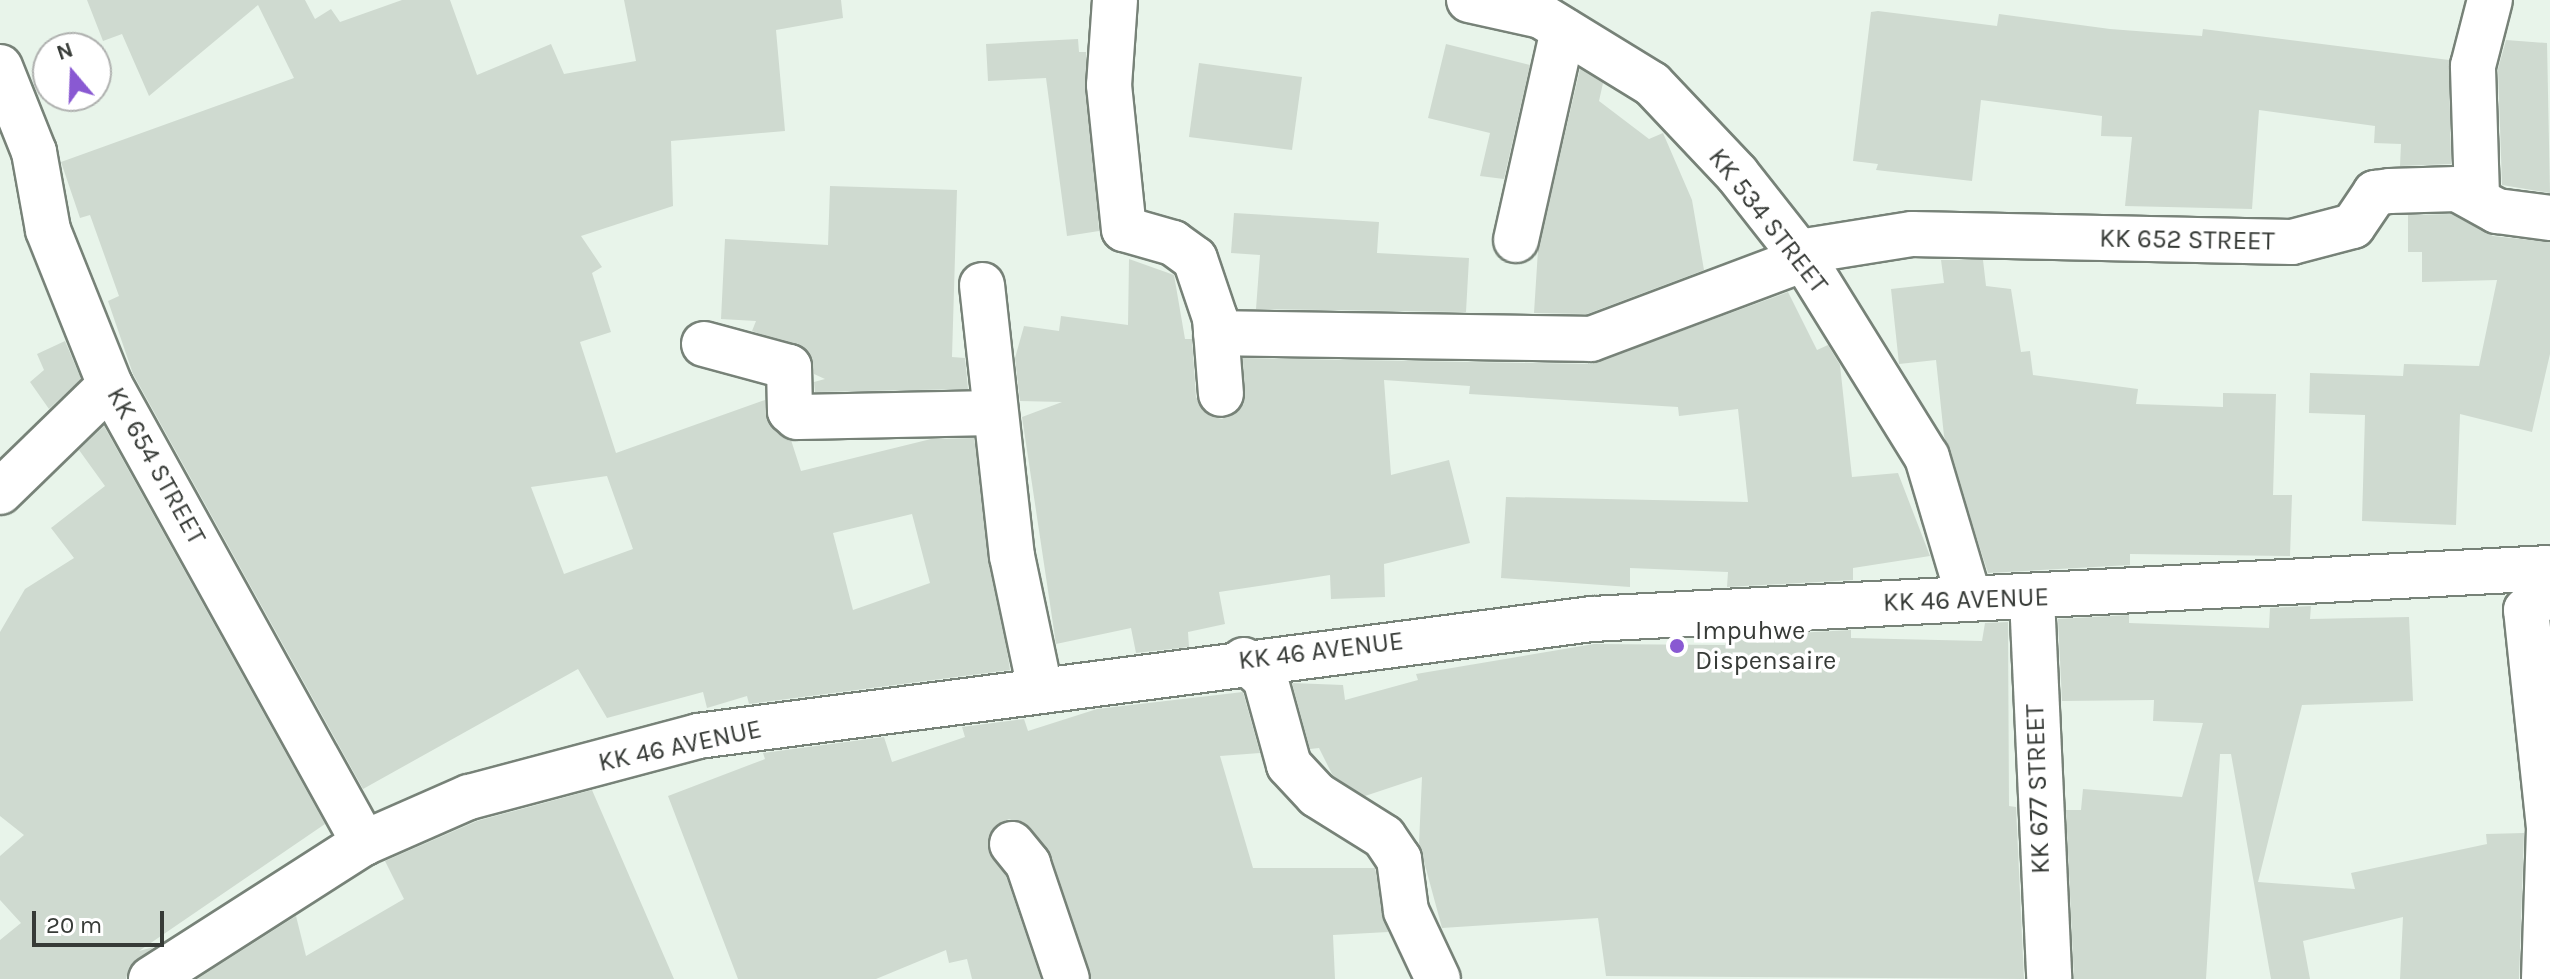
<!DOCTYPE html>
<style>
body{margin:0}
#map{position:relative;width:2550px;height:979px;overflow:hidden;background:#e8f4ea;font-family:Karla,sans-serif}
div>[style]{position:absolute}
.building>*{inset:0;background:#cfdad0}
.roads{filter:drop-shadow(2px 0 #778278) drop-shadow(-2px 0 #778278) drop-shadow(0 2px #778278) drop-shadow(0 -2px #778278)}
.minor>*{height:44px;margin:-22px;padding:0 22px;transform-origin:22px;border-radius:22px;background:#fff}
.dots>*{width:22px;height:22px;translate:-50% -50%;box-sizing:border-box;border:4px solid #fff;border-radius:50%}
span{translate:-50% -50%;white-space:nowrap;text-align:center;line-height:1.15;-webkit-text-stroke:7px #fff;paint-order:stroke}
.street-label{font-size:26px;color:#373b37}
.poi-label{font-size:26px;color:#373b37}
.left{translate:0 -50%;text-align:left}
.north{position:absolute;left:32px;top:32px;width:80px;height:80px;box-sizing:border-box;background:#fff;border:2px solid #afb1af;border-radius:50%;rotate:341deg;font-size:22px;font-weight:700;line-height:32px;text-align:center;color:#373b37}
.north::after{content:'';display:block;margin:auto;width:28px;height:36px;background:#8959d2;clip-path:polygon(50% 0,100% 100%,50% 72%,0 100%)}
.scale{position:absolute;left:32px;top:911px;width:132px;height:36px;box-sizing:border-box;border:4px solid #373b37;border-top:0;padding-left:10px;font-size:24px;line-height:28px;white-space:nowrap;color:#373b37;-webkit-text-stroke:6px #fff;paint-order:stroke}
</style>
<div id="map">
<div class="building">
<div style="clip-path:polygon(evenodd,87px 0,305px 0,315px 19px,331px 9px,340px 22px,402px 0,450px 0,477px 75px,551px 44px,564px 74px,636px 61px,624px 0,841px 0,843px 18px,776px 30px,785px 131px,671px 141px,673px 206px,581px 236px,602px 267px,592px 273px,611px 332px,580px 342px,616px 453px,765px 400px,768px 422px,791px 440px,801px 471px,931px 439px,974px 438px,1010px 670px,749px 704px,747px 696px,707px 708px,703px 692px,607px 718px,578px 669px,363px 789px,133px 374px,108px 301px,119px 296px,90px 215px,80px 218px,61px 162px,294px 78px,258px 5px,149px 96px,122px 34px,103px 41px,87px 0,607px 476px,633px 549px,564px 574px,531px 487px,607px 476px,87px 0,912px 514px,930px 583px,853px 610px,833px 533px,912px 514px)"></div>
<div style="clip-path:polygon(1878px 11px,1997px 26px,1999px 14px,2110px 29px,2202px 36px,2203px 29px,2449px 60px,2451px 164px,2400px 166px,2401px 144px,2374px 143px,2375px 126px,2259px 110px,2252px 209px,2125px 206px,2132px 137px,2101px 136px,2102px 116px,1981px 100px,1972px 181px,1876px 170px,1878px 164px,1853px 161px,1871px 12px)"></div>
<div style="clip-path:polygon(1078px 39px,1079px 52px,1086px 52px,1099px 231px,1067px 236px,1046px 78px,988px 81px,986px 44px)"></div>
<div style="clip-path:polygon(2506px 40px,2547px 43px,2550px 193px,2502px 185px,2498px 69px)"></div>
<div style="clip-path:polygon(1446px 44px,1530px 65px,1504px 179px,1480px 176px,1490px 133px,1428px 118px)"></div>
<div style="clip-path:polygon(1199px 63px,1302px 77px,1292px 150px,1189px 137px)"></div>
<div style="clip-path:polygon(1580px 69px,1603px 83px,1599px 101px,1649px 139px,1663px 133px,1692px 200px,1704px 270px,1587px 314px,1534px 313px,1538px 250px)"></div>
<div style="clip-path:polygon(830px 186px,957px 190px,952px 357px,965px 358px,968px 389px,815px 392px,814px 382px,825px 379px,814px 374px,808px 351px,752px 331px,756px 321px,721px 319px,725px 239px,828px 245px)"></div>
<div style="clip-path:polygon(1234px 213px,1379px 222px,1377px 253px,1469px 258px,1466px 312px,1256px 309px,1260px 255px,1231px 253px)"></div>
<div style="clip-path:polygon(2451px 214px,2493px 236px,2550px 242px,2550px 354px,2532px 432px,2460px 414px,2456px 525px,2362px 521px,2365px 415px,2309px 413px,2310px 373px,2403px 376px,2404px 364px,2479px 366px,2497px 280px,2422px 282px,2422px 252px,2408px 252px,2408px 215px)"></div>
<div style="clip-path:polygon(1129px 259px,1174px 275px,1185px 339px,1192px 339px,1196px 397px,1210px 416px,1222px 419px,1244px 404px,1243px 358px,1591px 364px,1788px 292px,1817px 350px,1828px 345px,1840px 365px,1852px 477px,1898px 473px,1930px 556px,1853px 568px,1853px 580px,1727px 587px,1728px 572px,1630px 568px,1630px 587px,1501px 578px,1506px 497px,1748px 502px,1738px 409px,1679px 416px,1678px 407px,1469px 394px,1470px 386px,1384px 380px,1391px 475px,1449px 460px,1470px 543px,1384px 564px,1385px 597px,1331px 599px,1330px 575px,1219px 592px,1225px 624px,1188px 632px,1189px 647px,1136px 653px,1131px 628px,1056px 644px,1022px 417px,1062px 402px,1020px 401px,1015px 358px,1024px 326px,1059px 331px,1061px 316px,1128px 325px)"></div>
<div style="clip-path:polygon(1941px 260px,1983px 260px,1986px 286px,2011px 289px,2021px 352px,2030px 351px,2033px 375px,2138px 389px,2136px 404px,2223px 407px,2223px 393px,2276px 394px,2273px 495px,2292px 495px,2290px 556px,2130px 554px,2130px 565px,1988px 573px,1944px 436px,1936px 360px,1899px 364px,1891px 289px,1944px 283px)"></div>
<div style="clip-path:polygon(65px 341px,81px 379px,49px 409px,30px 382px,44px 370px,37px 354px)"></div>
<div style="clip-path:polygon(104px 426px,325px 824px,139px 951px,154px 947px,129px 967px,126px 979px,0 979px,0 940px,21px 923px,0 900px,0 856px,24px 835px,0 816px,0 632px,25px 589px,74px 558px,51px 528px,105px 486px,79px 450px)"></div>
<div style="clip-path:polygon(2311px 606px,2310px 619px,2409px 617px,2413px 701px,2302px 705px,2258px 882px,2355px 889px,2351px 873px,2487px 844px,2486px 834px,2524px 833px,2519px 979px,2400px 979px,2403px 917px,2303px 941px,2310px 979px,2271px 979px,2231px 754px,2220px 754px,2206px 979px,2074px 979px,2066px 810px,2081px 810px,2083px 789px,2182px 797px,2203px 723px,2153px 721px,2154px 700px,2062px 701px,2058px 619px,2129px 615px,2129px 623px,2269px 628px,2270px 608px)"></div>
<div style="clip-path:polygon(2008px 622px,2009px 806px,2016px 807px,2024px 979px,1606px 976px,1598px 918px,1442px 928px,1419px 843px,1422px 777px,1365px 796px,1333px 776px,1319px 748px,1310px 749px,1292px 683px,1343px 685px,1345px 700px,1418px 680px,1416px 674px,1594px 644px,1725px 645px,1726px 637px,1851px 630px,1851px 638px,1982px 641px,1985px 623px)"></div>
<div style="clip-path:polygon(1243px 692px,1260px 753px,1220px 756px,1253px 868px,1375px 868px,1388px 932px,1333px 935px,1335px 979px,1091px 979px,1051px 856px,1031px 828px,1009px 819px,996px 825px,988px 849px,1006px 876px,1041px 979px,972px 979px,967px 959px,949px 963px,946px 950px,876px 979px,738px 979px,668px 796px,765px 759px,763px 753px,884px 737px,892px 762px,965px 737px,962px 727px,1024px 719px,1028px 731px,1097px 709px)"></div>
<div style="clip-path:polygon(592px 790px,674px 979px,197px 979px,296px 916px,306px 956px,404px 899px,385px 861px,477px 821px)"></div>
</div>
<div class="roads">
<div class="minor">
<div style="left:1115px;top:0;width:85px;rotate:94deg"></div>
<div style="left:1109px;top:85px;width:145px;rotate:84.1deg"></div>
<div style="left:1124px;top:229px;width:51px;rotate:15.9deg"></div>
<div style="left:1173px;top:243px;width:27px;rotate:36deg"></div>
<div style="left:1195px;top:259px;width:62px;rotate:71.3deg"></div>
<div style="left:1215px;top:318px;width:76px;rotate:85.5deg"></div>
<div style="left:1469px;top:0;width:74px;rotate:12.5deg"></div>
<div style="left:1541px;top:16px;width:130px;rotate:31.5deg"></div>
<div style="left:1652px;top:84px;width:124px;rotate:46.6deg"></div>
<div style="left:1737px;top:174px;width:108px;rotate:51.8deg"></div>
<div style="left:1804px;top:259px;width:233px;rotate:58.2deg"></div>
<div style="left:1927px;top:457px;width:147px;rotate:73.4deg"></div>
<div style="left:0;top:67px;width:92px;rotate:68.2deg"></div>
<div style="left:34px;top:152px;width:79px;rotate:79.8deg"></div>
<div style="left:48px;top:230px;width:167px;rotate:68.2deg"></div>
<div style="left:110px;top:385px;width:524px;rotate:60.99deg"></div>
<div style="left:2477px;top:196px;width:130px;rotate:-91.8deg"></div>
<div style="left:2473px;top:66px;width:68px;rotate:-75.6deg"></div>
<div style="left:1516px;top:240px;width:215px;rotate:-77.4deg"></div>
<div style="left:1799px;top:252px;width:114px;rotate:-9.1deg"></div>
<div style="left:1912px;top:234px;width:380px;rotate:1.2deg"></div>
<div style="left:2292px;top:242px;width:63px;rotate:-14.7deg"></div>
<div style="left:2353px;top:226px;width:40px;rotate:-56deg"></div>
<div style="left:2375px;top:193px;width:15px;rotate:-8deg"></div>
<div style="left:2390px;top:191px;width:67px;rotate:-1.7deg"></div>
<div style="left:2457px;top:189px;width:46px;rotate:28.8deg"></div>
<div style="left:2497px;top:211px;width:53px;rotate:7.5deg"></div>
<div style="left:982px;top:285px;width:273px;rotate:83.7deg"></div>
<div style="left:1012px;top:556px;width:136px;rotate:78.1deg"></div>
<div style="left:1216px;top:333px;width:375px;rotate:0.9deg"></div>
<div style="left:1591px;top:339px;width:228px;rotate:-20.6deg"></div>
<div style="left:704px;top:344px;width:88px;rotate:15.1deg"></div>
<div style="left:789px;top:367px;width:44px;rotate:88.7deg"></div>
<div style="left:790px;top:411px;width:9px;rotate:41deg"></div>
<div style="left:797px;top:417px;width:198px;rotate:-1.2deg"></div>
<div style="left:0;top:492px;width:153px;rotate:-44.2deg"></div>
<div style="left:2032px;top:598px;width:381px;rotate:87.4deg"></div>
<div style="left:1244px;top:660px;width:28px;rotate:41deg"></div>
<div style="left:1265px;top:678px;width:90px;rotate:74.6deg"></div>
<div style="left:1289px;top:765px;width:41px;rotate:47deg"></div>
<div style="left:1317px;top:795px;width:79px;rotate:32.1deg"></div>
<div style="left:1384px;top:837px;width:27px;rotate:56deg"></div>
<div style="left:1399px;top:859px;width:52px;rotate:82.3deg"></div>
<div style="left:1406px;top:911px;width:75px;rotate:64.8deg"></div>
<div style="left:1012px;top:844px;width:26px;rotate:51deg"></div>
<div style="left:1028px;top:864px;width:121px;rotate:71.3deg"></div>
<div style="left:151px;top:979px;width:253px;rotate:-32.6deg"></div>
<div style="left:364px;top:843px;width:115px;rotate:-23.7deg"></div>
<div style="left:469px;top:797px;width:237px;rotate:-14.9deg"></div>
<div style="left:698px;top:736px;width:902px;rotate:-7.46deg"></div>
<div style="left:1592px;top:619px;width:959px;rotate:-3.05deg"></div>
<div style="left:2544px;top:979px;width:151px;rotate:-88.1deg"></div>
<div style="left:2549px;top:828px;width:219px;rotate:-96deg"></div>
<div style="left:2526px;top:610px;width:30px;rotate:-37deg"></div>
</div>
</div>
<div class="dots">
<div style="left:1677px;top:646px;background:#8959d2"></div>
</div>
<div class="street-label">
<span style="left:1768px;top:221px;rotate:52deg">KK 534 STREET</span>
<span style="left:2187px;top:240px;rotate:1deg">KK 652 STREET</span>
<span style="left:156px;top:466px;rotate:61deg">KK 654 STREET</span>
<span style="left:1966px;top:600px;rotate:-2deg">KK 46 AVENUE</span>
<span style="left:1321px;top:651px;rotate:-7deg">KK 46 AVENUE</span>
<span style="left:680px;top:746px;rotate:-12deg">KK 46 AVENUE</span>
<span style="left:2038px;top:789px;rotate:-92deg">KK 677 STREET</span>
</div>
<div class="poi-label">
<span class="left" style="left:1695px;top:646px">Impuhwe<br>Dispensaire</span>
</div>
<div class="north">N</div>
<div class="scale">20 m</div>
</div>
